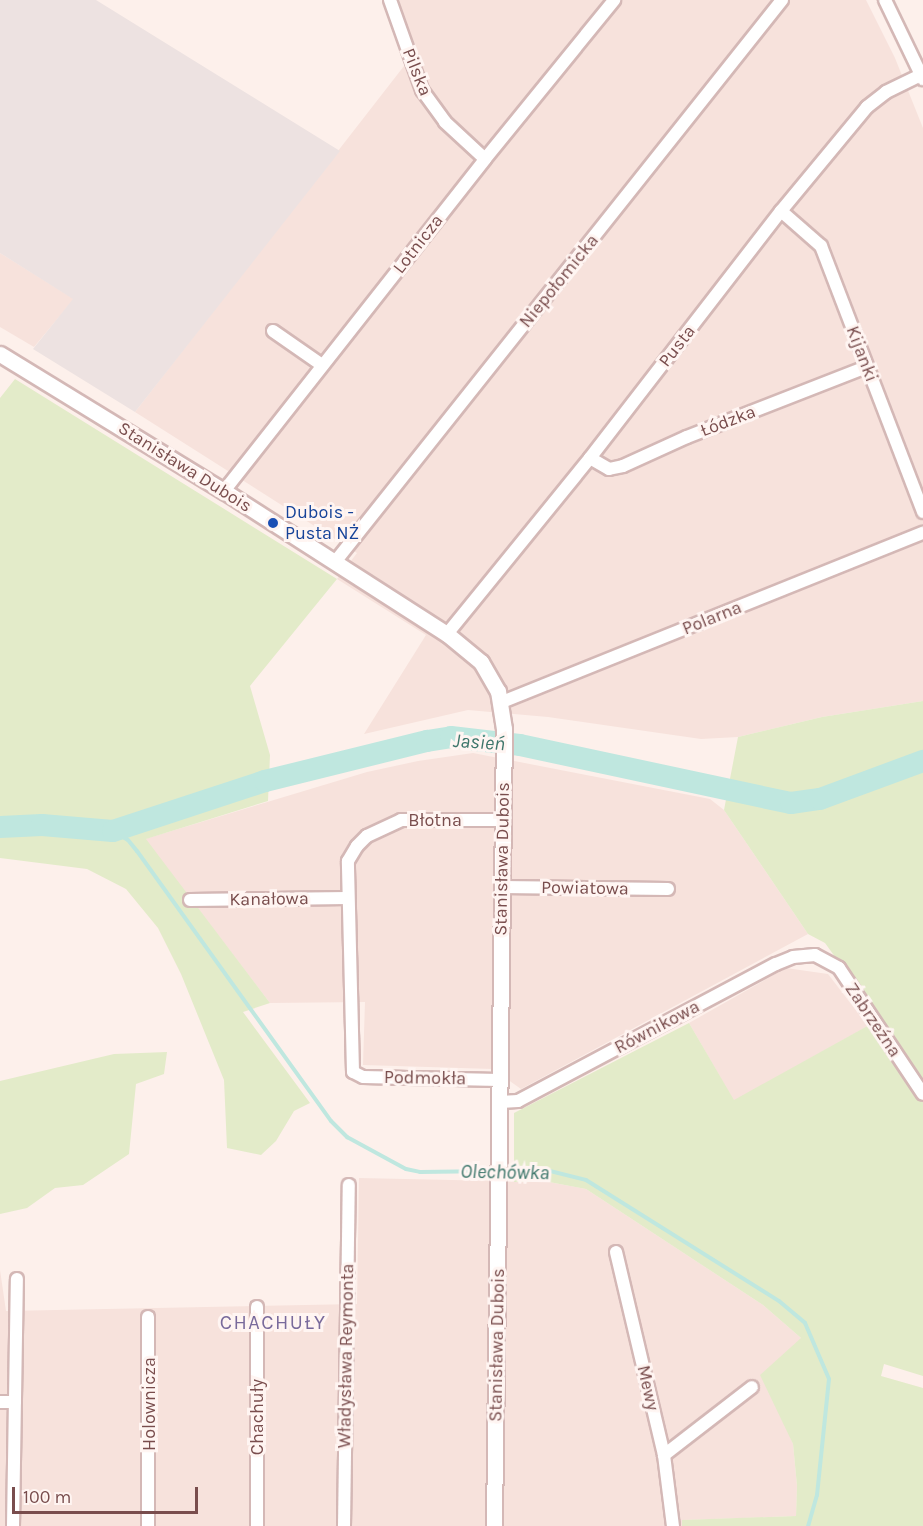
<!DOCTYPE html>
<meta charset="utf-8">
<style>
body{margin:0}
#map{position:relative;width:923px;height:1526px;overflow:hidden;background:#fdf0eb;font-family:Karla,sans-serif}
div>[style]{position:absolute}
.residential>*{inset:0;background:#f7e2dc}
.industrial>*{inset:0;background:#ede2e1}
.green>*{inset:0;background:#e3ebc9}
.stream>*{height:4px;margin:-2px;padding:0 2px;transform-origin:2px;border-radius:2px;background:#bfe7df}
.river>*{height:22px;margin:-11px;padding:0 11px;transform-origin:11px;border-radius:11px;background:#bfe7df}
.roads{filter:drop-shadow(2px 0 #d4b8b6) drop-shadow(-2px 0 #d4b8b6) drop-shadow(0 2px #d4b8b6) drop-shadow(0 -2px #d4b8b6)}
.minor>*{height:12px;margin:-6px;padding:0 6px;transform-origin:6px;border-radius:6px;background:#fff}
.tertiary>*{height:15px;margin:-7.5px;padding:0 7.5px;transform-origin:7.5px;border-radius:7.5px;background:#fff}
.dots>*{width:16px;height:16px;translate:-50% -50%;box-sizing:border-box;border:3px solid #fff5f2;border-radius:50%}
span{translate:-50% -50%;white-space:nowrap;text-align:center;line-height:1.15;-webkit-text-stroke:6px #fff5f2;paint-order:stroke}
.street-label{font-size:18px;color:#794d4d}
.transit-label{font-size:18px;color:#164399}
.left{translate:0 -50%;text-align:left}
.water-label{font-size:20px;color:#3d766b;font-style:italic}
.neighbourhood-label{font-size:20px;color:#796a9b;letter-spacing:1.5px}
.scale{position:absolute;left:12px;top:1487px;width:186px;height:27px;box-sizing:border-box;border:3px solid #794d4d;border-top:0;padding-left:8px;font-size:18px;line-height:21px;white-space:nowrap;color:#794d4d;-webkit-text-stroke:4px #fff5f2;paint-order:stroke}
</style>
<div id="map">
<div class="residential">
<div style="clip-path:polygon(397px 0,866px 0,895px 58px,923px 128px,923px 701px,822px 717px,738px 737px,701px 739px,548px 717px,468px 710px,364px 734px,426px 635px,337px 579px,357px 553px,135px 412px,404px 66px,416px 48px)"></div>
<div style="clip-path:polygon(0 253px,74px 299px,34px 347px,0 327px)"></div>
<div style="clip-path:polygon(473px 753px,710px 799px,724px 810px,808px 934px,521px 1089px,493px 1069px,363px 1065px,365px 1002px,270px 1003px,145px 839px,367px 772px,418px 761px)"></div>
<div style="clip-path:polygon(786px 968px,828px 974px,868px 1026px,734px 1101px,689px 1023px)"></div>
<div style="clip-path:polygon(359px 1178px,549px 1182px,586px 1189px,763px 1305px,801px 1338px,782px 1417px,793px 1444px,797px 1486px,796px 1516px,683px 1520px,682px 1526px,0 1526px,0 1270px,6px 1311px,357px 1304px)"></div>
</div>
<div class="industrial">
<div style="clip-path:polygon(0 0,96px 0,340px 151px,135px 412px,33px 349px,73px 299px,0 253px)"></div>
</div>
<div class="green">
<div style="clip-path:polygon(15px 379px,337px 579px,250px 686px,270px 755px,268px 801px,146px 839px,270px 1003px,243px 1012px,310px 1103px,294px 1111px,276px 1141px,261px 1155px,227px 1148px,224px 1080px,181px 974px,158px 928px,126px 889px,87px 869px,0 858px,0 398px)"></div>
<div style="clip-path:polygon(923px 701px,923px 1376px,884px 1364px,881px 1376px,923px 1388px,923px 1526px,682px 1526px,682px 1520px,796px 1516px,797px 1486px,793px 1444px,760px 1375px,801px 1338px,763px 1305px,586px 1189px,549px 1182px,514px 1182px,514px 1113px,689px 1023px,734px 1100px,880px 1019px,825px 943px,808px 934px,724px 810px,738px 737px,822px 717px)"></div>
<div style="clip-path:polygon(167px 1052px,164px 1074px,136px 1084px,129px 1154px,83px 1185px,55px 1188px,27px 1208px,0 1214px,0 1081px,114px 1054px)"></div>
</div>
<div class="stream">
<div style="left:113px;top:831px;width:17px;rotate:31deg"></div>
<div style="left:128px;top:840px;width:14px;rotate:51deg"></div>
<div style="left:137px;top:851px;width:332px;rotate:54.3deg"></div>
<div style="left:331px;top:1121px;width:23px;rotate:45deg"></div>
<div style="left:347px;top:1137px;width:67px;rotate:28.5deg"></div>
<div style="left:406px;top:1169px;width:14px;rotate:12deg"></div>
<div style="left:420px;top:1172px;width:75px;rotate:-0.8deg"></div>
<div style="left:502px;top:1170px;width:40px;rotate:-1.4deg"></div>
<div style="left:542px;top:1169px;width:45px;rotate:14deg"></div>
<div style="left:586px;top:1180px;width:228px;rotate:32.1deg"></div>
<div style="left:779px;top:1301px;width:34px;rotate:40deg"></div>
<div style="left:805px;top:1323px;width:61px;rotate:66.8deg"></div>
<div style="left:829px;top:1379px;width:117px;rotate:95.9deg"></div>
<div style="left:817px;top:1495px;width:32px;rotate:106deg"></div>
</div>
<div class="river">
<div style="left:0;top:827px;width:42px;rotate:-2.7deg"></div>
<div style="left:42px;top:825px;width:71px;rotate:4.8deg"></div>
<div style="left:113px;top:831px;width:160px;rotate:-18.2deg"></div>
<div style="left:265px;top:781px;width:167px;rotate:-13.9deg"></div>
<div style="left:427px;top:741px;width:24px;rotate:-9deg"></div>
<div style="left:451px;top:737px;width:69px;rotate:6.6deg"></div>
<div style="left:520px;top:745px;width:277px;rotate:12.1deg"></div>
<div style="left:791px;top:803px;width:29px;rotate:-8deg"></div>
<div style="left:820px;top:799px;width:110px;rotate:-20.3deg"></div>
</div>
<div class="roads">
<div class="minor">
<div style="left:390px;top:0;width:96px;rotate:70.4deg"></div>
<div style="left:422px;top:90px;width:39px;rotate:54deg"></div>
<div style="left:445px;top:122px;width:54px;rotate:42.8deg"></div>
<div style="left:885px;top:0;width:88px;rotate:64.3deg"></div>
<div style="left:781px;top:211px;width:53px;rotate:41.2deg"></div>
<div style="left:821px;top:246px;width:285px;rotate:69deg"></div>
<div style="left:273px;top:331px;width:60px;rotate:34.8deg"></div>
<div style="left:590px;top:458px;width:22px;rotate:30deg"></div>
<div style="left:609px;top:469px;width:14px;rotate:-12deg"></div>
<div style="left:623px;top:466px;width:70px;rotate:-24.4deg"></div>
<div style="left:687px;top:437px;width:193px;rotate:-21.3deg"></div>
<div style="left:224px;top:491px;width:422px;rotate:-51.8deg"></div>
<div style="left:485px;top:159px;width:205px;rotate:-50.9deg"></div>
<div style="left:335px;top:562px;width:718px;rotate:-51.5deg"></div>
<div style="left:447px;top:634px;width:227px;rotate:-50.9deg"></div>
<div style="left:590px;top:458px;width:312px;rotate:-52.3deg"></div>
<div style="left:781px;top:211px;width:135px;rotate:-50.4deg"></div>
<div style="left:867px;top:107px;width:24px;rotate:-38deg"></div>
<div style="left:886px;top:92px;width:39px;rotate:-26deg"></div>
<div style="left:502px;top:702px;width:454px;rotate:-21.9deg"></div>
<div style="left:502px;top:887px;width:166px;rotate:0.7deg"></div>
<div style="left:190px;top:900px;width:158px;rotate:-0.7deg"></div>
<div style="left:499px;top:1080px;width:136px;rotate:-178.7deg"></div>
<div style="left:363px;top:1077px;width:11px;rotate:-153deg"></div>
<div style="left:353px;top:1072px;width:211px;rotate:-91.4deg"></div>
<div style="left:348px;top:861px;width:17px;rotate:-59deg"></div>
<div style="left:357px;top:846px;width:14px;rotate:-45deg"></div>
<div style="left:367px;top:836px;width:38px;rotate:-25deg"></div>
<div style="left:401px;top:820px;width:102px"></div>
<div style="left:500px;top:1102px;width:18px;rotate:-3deg"></div>
<div style="left:518px;top:1101px;width:292px;rotate:-28deg"></div>
<div style="left:776px;top:964px;width:18px;rotate:-22deg"></div>
<div style="left:793px;top:957px;width:22px;rotate:-5deg"></div>
<div style="left:815px;top:955px;width:27px;rotate:28deg"></div>
<div style="left:839px;top:968px;width:151px;rotate:56.3deg"></div>
<div style="left:616px;top:1252px;width:209px;rotate:76.7deg"></div>
<div style="left:664px;top:1455px;width:72px;rotate:82.8deg"></div>
<div style="left:257px;top:1307px;width:219px;rotate:90deg"></div>
<div style="left:0;top:1402px;width:15px"></div>
<div style="left:664px;top:1455px;width:111px;rotate:-37.7deg"></div>
<div style="left:13px;top:1526px;width:247px;rotate:-89.1deg"></div>
<div style="left:148px;top:1526px;width:209px;rotate:-90deg"></div>
<div style="left:344px;top:1526px;width:341px;rotate:-89.2deg"></div>
</div>
<div class="tertiary">
<div style="left:0;top:354px;width:263px;rotate:31.5deg"></div>
<div style="left:224px;top:491px;width:265px;rotate:32.7deg"></div>
<div style="left:447px;top:634px;width:44px;rotate:39.5deg"></div>
<div style="left:481px;top:662px;width:34px;rotate:60deg"></div>
<div style="left:498px;top:691px;width:38px;rotate:81deg"></div>
<div style="left:504px;top:729px;width:797px;rotate:90.72deg"></div>
</div>
</div>
<div class="dots">
<div style="left:273px;top:523px;background:#1a4fb4"></div>
</div>
<div class="street-label">
<span style="left:417px;top:72px;rotate:68deg">Pilska</span>
<span style="left:418px;top:244px;rotate:-52deg">Lotnicza</span>
<span style="left:559px;top:281px;rotate:-51deg">Niepołomicka</span>
<span style="left:677px;top:346px;rotate:-52deg">Pusta</span>
<span style="left:862px;top:354px;rotate:69deg">Kijanki</span>
<span style="left:728px;top:421px;rotate:-21deg">Łódzka</span>
<span style="left:185px;top:467px;rotate:32deg">Stanisława Dubois</span>
<span style="left:712px;top:618px;rotate:-22deg">Polarna</span>
<span style="left:435px;top:820px">Błotna</span>
<span style="left:502px;top:859px;rotate:-89deg">Stanisława Dubois</span>
<span style="left:585px;top:888px;rotate:1deg">Powiatowa</span>
<span style="left:269px;top:899px;rotate:-1deg">Kanałowa</span>
<span style="left:873px;top:1020px;rotate:56deg">Zabrzeźna</span>
<span style="left:657px;top:1027px;rotate:-28deg">Równikowa</span>
<span style="left:425px;top:1078px;rotate:1deg">Podmokła</span>
<span style="left:497px;top:1345px;rotate:-89deg">Stanisława Dubois</span>
<span style="left:346px;top:1356px;rotate:-89deg">Władysława Reymonta</span>
<span style="left:648px;top:1388px;rotate:77deg">Mewy</span>
<span style="left:149px;top:1404px;rotate:-90deg">Holownicza</span>
<span style="left:257px;top:1417px;rotate:-90deg">Chachuły</span>
</div>
<div class="transit-label">
<span class="left" style="left:285px;top:523px">Dubois -<br>Pusta NŻ</span>
</div>
<div class="water-label">
<span style="left:479px;top:742px;rotate:4deg">Jasień</span>
<span style="left:505px;top:1172px;rotate:1deg">Olechówka</span>
</div>
<div class="neighbourhood-label">
<span style="left:273px;top:1322px">CHACHUŁY</span>
</div>
<div class="scale">100 m</div>
</div>
